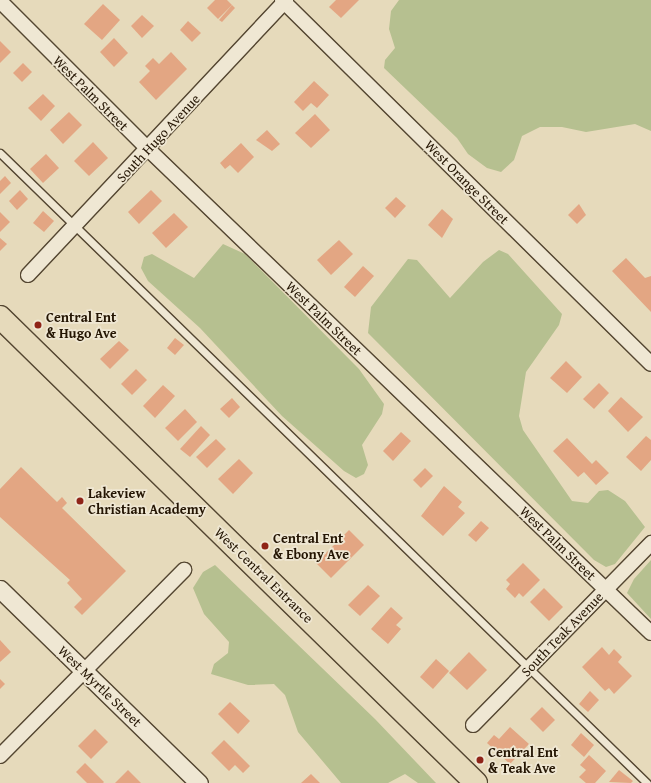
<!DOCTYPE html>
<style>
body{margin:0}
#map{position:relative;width:651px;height:783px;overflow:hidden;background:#e6dabb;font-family:"Gentium Book Plus",serif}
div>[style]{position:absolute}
.green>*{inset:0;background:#b6c090}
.building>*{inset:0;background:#e3a683}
.roads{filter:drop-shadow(1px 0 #544631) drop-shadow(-1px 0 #544631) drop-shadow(0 1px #544631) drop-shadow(0 -1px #544631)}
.service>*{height:7px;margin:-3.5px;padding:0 3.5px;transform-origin:3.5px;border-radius:3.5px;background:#efe7d3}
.minor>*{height:14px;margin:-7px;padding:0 7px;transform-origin:7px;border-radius:7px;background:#efe7d3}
.tertiary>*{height:17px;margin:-8.5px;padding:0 8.5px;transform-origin:8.5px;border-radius:8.5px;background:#efe7d3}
.trunk>*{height:22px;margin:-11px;padding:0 11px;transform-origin:11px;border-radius:11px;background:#e6dabb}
.dots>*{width:11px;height:11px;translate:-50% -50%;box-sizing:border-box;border:2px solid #efe7d3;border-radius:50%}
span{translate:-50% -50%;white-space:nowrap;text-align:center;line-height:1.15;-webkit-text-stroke:3.5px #efe7d3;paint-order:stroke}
.street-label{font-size:14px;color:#241503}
.poi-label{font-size:14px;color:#241503;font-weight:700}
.left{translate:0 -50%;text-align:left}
</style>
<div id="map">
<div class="green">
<div style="clip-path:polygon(399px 0,651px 0,651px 131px,635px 124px,586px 132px,562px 127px,540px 127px,522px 136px,514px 160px,501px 172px,487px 168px,468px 154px,457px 138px,384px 68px,385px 60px,395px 48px,389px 29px,391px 11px)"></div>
<div style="clip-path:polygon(223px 244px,245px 254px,359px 369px,384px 404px,382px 414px,362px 445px,368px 465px,364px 474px,356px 478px,344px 471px,282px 416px,200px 328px,148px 281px,141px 268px,144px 257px,152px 254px,194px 278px)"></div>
<div style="clip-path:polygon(499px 250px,508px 254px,562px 314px,559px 325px,526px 372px,519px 416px,523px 430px,572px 501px,588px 503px,599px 491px,608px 490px,625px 501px,645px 527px,615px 564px,606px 567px,594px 560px,368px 333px,371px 307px,408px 259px,417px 260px,450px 298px,483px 262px)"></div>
<div style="clip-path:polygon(651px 560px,651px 619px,627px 593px,634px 579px)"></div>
<div style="clip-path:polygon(215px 565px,375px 719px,436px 783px,418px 783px,405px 774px,388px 783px,341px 783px,298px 732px,285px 695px,274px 684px,248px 685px,211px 674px,214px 664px,228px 653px,229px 642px,204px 614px,193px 588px,203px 572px)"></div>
</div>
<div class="building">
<div style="clip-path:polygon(215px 0,227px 0,232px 5px,218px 19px,207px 8px)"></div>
<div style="clip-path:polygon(336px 0,359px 0,341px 18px,329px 7px)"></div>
<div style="clip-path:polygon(103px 4px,120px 20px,102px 40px,84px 24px)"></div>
<div style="clip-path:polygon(232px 5px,235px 8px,222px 22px,219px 20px)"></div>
<div style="clip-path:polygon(142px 15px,154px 26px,142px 38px,131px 26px)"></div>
<div style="clip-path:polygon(188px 21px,201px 33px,192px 42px,180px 30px)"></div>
<div style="clip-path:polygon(114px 38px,128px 53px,114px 67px,100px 52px)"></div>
<div style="clip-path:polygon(0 41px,11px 52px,0 63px)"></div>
<div style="clip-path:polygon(171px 52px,187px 69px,156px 100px,139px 82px,150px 71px,145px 66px,153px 58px,159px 64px)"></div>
<div style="clip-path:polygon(23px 63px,32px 72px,22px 82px,13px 73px)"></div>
<div style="clip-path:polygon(314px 81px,329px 95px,317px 108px,311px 103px,303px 111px,294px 102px)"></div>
<div style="clip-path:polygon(43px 94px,55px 106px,41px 121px,28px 108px)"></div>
<div style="clip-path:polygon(69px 112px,82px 125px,63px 144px,50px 130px)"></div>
<div style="clip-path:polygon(315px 114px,330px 130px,311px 148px,295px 133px)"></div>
<div style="clip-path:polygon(267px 130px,280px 144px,272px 151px,256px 140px)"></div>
<div style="clip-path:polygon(93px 142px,108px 158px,89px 176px,74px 161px)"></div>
<div style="clip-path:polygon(241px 143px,254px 157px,238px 173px,230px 165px,225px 169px,220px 163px)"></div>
<div style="clip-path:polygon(46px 154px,59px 168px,43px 183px,30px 169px)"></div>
<div style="clip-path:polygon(5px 176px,11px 183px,0 194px,0 181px)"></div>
<div style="clip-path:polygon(20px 190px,28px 199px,17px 210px,9px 201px)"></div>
<div style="clip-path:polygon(151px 190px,162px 201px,139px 224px,128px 212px)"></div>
<div style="clip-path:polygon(396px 197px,406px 206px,395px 218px,385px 208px)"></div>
<div style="clip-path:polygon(579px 204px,586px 215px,577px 224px,568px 215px)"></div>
<div style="clip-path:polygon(442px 209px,453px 219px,442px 238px,428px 225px)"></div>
<div style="clip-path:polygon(43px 211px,54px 221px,44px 232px,33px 223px)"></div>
<div style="clip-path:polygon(0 212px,10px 222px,0 232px)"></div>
<div style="clip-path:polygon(174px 213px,188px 227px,166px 248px,152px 233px)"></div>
<div style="clip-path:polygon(0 238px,7px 244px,0 251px)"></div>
<div style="clip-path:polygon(339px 240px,353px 254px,331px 275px,317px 260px)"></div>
<div style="clip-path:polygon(626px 258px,645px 278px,651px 276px,651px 312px,612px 271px)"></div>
<div style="clip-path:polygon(363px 266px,374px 276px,355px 297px,344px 287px)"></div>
<div style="clip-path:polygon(175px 338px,184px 345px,175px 355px,167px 348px)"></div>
<div style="clip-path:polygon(119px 341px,129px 350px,110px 369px,100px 359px)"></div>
<div style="clip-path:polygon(566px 361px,582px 377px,567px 393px,550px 378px)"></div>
<div style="clip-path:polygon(136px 369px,147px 380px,132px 395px,121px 384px)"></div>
<div style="clip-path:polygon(599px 383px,609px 393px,594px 409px,583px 399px)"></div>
<div style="clip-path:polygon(163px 385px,175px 396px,155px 418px,143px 406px)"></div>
<div style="clip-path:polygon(621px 397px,643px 417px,628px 432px,608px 411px)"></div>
<div style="clip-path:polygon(232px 398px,240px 407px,229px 418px,220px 409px)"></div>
<div style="clip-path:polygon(185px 409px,197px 422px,178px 441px,165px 428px)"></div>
<div style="clip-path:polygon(201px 426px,210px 435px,190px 457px,180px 449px)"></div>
<div style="clip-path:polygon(401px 432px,411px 441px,393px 461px,383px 451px)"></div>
<div style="clip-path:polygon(646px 436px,651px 440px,651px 460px,641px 471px,626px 457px)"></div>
<div style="clip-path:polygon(567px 438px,592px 464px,596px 460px,609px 473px,596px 485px,584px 472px,578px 477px,553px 451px)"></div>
<div style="clip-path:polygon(216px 439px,226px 449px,207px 468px,196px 457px)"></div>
<div style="clip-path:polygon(239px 459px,253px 473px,233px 494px,218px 479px)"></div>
<div style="clip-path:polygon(21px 467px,57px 502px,62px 497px,67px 503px,62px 508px,126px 571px,82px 615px,74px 607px,82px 599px,67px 583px,70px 580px,0 517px,0 489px)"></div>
<div style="clip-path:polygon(425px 468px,433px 476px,421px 488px,413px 480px)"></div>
<div style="clip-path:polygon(444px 486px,462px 502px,458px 507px,465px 513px,443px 536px,421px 516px)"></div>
<div style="clip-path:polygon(481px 521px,489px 528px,476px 542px,468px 535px)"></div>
<div style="clip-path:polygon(349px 530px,364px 545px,331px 578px,316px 563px)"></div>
<div style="clip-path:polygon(523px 563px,540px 580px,523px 597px,519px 593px,515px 598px,506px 589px,510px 584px,506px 580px)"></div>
<div style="clip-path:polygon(368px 585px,380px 596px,360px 616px,348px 605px)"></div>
<div style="clip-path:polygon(544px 588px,563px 607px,549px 621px,530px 602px)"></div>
<div style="clip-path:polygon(391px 607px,403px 618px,396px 625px,401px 629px,388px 644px,371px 629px)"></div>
<div style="clip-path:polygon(0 640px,11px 652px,0 662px)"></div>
<div style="clip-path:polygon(602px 647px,609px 655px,614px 649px,622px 657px,618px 662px,632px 676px,614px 694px,609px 688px,605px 691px,582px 667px)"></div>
<div style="clip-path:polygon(469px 652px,487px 670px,467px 690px,449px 673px)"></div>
<div style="clip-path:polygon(436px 659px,449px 671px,433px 689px,420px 677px)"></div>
<div style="clip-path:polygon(0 679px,5px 684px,0 689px)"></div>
<div style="clip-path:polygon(590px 691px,599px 700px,588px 712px,579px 704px)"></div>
<div style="clip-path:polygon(230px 702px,250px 721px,238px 734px,218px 714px)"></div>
<div style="clip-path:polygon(542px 707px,555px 720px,543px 732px,530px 719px)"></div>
<div style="clip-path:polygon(510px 727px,529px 744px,510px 764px,487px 743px,494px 735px,499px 739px)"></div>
<div style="clip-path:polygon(95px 729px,108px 742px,91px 759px,78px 746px)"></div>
<div style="clip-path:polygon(581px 733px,594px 745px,584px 757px,571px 745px)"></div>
<div style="clip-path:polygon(224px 740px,250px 766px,243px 773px,235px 765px,229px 771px,211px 753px)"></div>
<div style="clip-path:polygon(589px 755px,606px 771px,595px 783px,586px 783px,579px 777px,586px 770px,580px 765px)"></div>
<div style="clip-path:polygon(85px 763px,104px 782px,103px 783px,87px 783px,76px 772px)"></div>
<div style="clip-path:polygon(128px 770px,141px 783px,115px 783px)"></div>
<div style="clip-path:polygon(619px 770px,633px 781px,631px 783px,609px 782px)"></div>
<div style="clip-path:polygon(311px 774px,320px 783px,301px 783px)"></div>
</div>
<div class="roads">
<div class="service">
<div style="left:0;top:153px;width:903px;rotate:44.24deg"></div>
</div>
<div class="minor">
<div style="left:282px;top:0;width:518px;rotate:44.61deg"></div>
<div style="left:0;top:1px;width:209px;rotate:45deg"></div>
<div style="left:148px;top:149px;width:698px;rotate:43.9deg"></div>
<div style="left:28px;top:275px;width:377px;rotate:-46.8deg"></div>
<div style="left:473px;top:725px;width:255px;rotate:-45.6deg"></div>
<div style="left:0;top:756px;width:262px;rotate:-45.3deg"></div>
</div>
<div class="tertiary">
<div style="left:0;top:589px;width:278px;rotate:44.3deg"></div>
</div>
<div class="trunk">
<div style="left:0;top:317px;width:666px;rotate:44.39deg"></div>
</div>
</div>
<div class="dots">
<div style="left:38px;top:325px;background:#8f2418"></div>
<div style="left:80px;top:501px;background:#8f2418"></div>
<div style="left:265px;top:546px;background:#8f2418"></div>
<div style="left:480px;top:760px;background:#8f2418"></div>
</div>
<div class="street-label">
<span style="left:91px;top:93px;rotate:45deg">West Palm Street</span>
<span style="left:158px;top:138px;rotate:-47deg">South Hugo Avenue</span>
<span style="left:467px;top:182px;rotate:45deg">West Orange Street</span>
<span style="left:324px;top:318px;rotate:44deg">West Palm Street</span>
<span style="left:558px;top:543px;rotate:44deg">West Palm Street</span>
<span style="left:264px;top:575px;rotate:44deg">West Central Entrance</span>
<span style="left:562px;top:634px;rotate:-46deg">South Teak Avenue</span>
<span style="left:100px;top:686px;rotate:44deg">West Myrtle Street</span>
</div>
<div class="poi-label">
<span class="left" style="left:46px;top:325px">Central Ent<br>&amp; Hugo Ave</span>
<span class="left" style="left:88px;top:501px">Lakeview<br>Christian Academy</span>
<span class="left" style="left:273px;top:546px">Central Ent<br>&amp; Ebony Ave</span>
<span class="left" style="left:488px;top:760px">Central Ent<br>&amp; Teak Ave</span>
</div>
</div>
